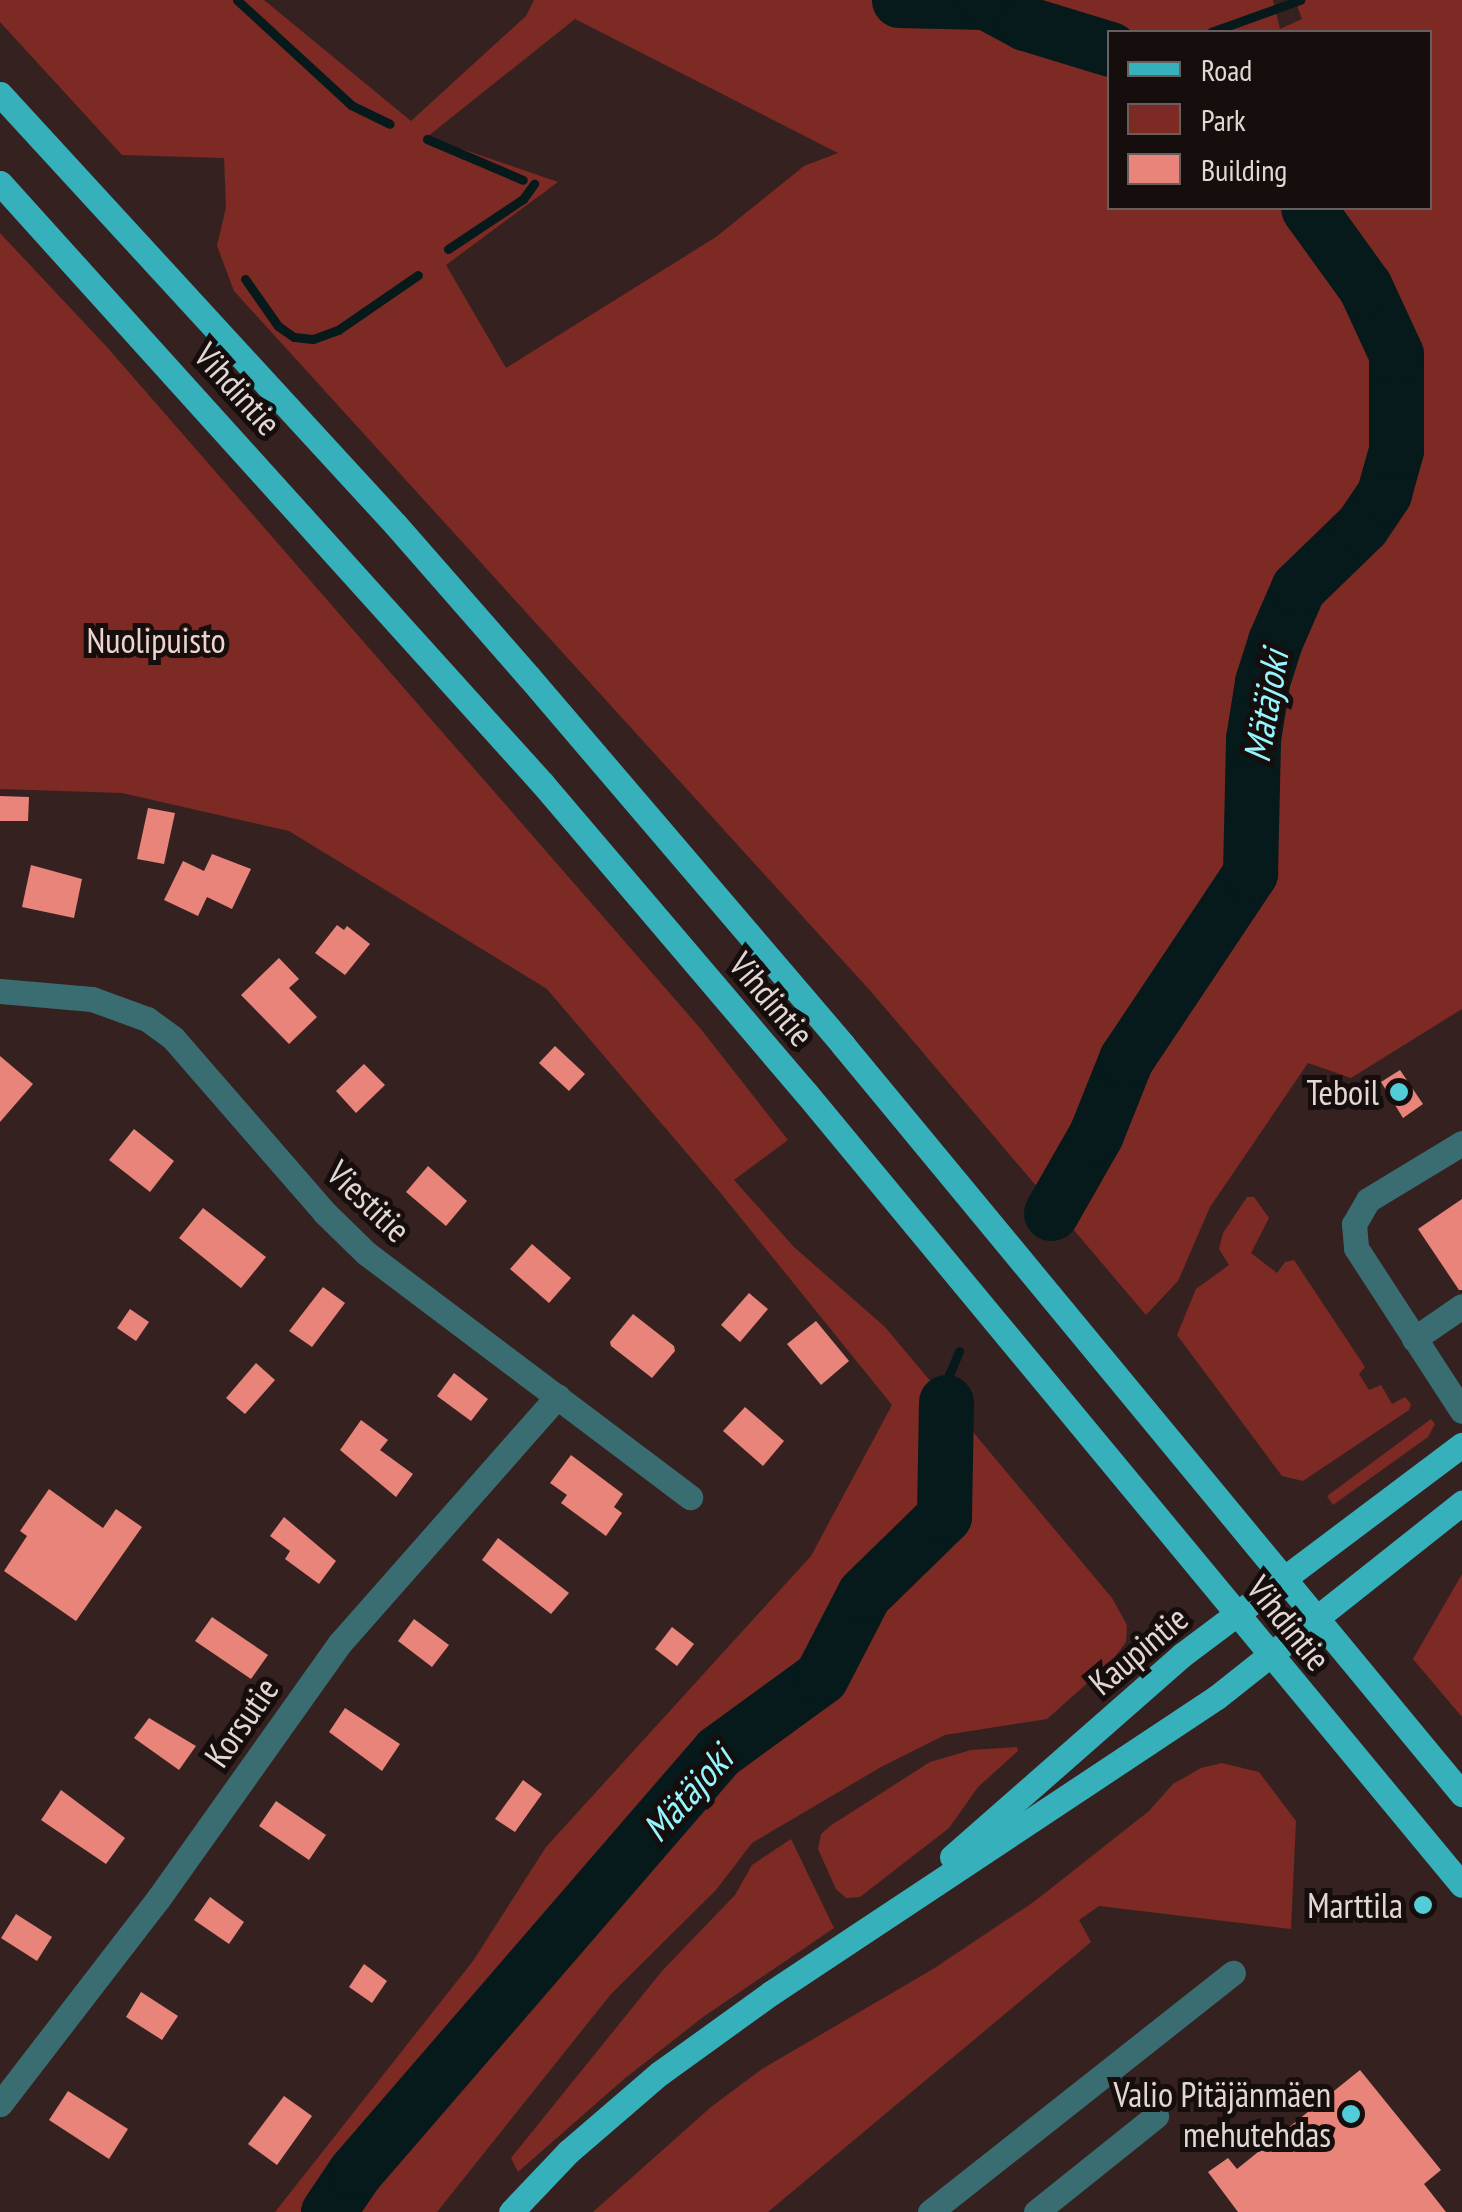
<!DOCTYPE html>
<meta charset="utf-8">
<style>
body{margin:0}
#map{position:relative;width:1462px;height:2212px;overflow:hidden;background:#352220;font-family:"PT Sans Narrow",sans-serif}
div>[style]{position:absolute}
.green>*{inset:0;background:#7d2924}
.stream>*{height:9px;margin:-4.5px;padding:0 4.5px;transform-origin:4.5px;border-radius:4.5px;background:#071a1b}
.river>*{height:55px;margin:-27.5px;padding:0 27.5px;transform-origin:27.5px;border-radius:27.5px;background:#071a1b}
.building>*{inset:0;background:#e8847a}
.minor>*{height:25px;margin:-12.5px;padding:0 12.5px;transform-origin:12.5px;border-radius:12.5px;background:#396d71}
.major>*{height:25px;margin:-12.5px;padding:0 12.5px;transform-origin:12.5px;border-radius:12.5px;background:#36b1bb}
.dots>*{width:28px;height:28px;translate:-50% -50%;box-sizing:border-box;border:5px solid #160e0d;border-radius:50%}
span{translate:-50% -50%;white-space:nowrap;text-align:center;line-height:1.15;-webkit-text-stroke:10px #160e0d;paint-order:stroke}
.street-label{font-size:35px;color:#e3d7d5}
.park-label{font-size:35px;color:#eed3cf}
.poi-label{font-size:35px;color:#e3d7d5}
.right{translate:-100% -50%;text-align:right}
.water-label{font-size:38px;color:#95f6ff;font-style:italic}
.legend{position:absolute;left:1107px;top:30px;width:325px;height:180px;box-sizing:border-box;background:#160e0d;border:2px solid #685e5d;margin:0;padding:12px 18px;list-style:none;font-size:30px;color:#e3d7d5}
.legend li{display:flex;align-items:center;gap:20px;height:50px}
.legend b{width:50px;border:2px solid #685e5d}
</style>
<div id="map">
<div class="green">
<div style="clip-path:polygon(evenodd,0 0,264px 0,411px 121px,526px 16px,534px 0,1273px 0,1280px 29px,1302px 19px,1295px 0,1462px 0,1462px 1009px,1351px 1078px,1308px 1063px,1210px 1207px,1178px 1281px,1146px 1315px,874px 995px,234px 291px,217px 246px,226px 207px,224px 158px,122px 155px,0 22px,0 0,575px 19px,838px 153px,804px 166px,716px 237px,506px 368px,446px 265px,558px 182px,427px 137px,575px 19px,0 0,1430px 32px,1430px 208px,1110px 208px,1110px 32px,1430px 32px)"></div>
<div style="clip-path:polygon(0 233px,106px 346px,700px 1028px,788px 1140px,734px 1180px,794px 1247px,885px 1327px,1112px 1598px,1127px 1625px,1126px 1642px,1111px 1662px,1047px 1719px,945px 1735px,881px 1767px,752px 1843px,716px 1890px,611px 1994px,437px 2212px,275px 2212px,473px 1961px,546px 1847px,811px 1556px,892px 1405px,719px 1191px,547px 989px,289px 831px,122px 793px,0 789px)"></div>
<div style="clip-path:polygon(1247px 1197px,1254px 1197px,1269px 1218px,1251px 1253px,1277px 1273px,1285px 1262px,1294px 1260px,1365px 1367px,1359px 1374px,1369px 1390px,1381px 1385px,1392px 1404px,1405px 1397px,1411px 1404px,1409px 1410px,1303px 1481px,1282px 1476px,1177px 1335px,1196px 1289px,1229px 1265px,1219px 1249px,1223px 1233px)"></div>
<div style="clip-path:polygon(1431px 1419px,1435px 1424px,1428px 1437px,1333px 1505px,1327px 1496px)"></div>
<div style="clip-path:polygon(1462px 1574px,1462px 1717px,1413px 1659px)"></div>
<div style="clip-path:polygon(1017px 1747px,1018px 1751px,978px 1787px,949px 1828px,860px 1897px,846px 1898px,836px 1889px,818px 1849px,821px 1834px,830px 1826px,930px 1762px,971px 1750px)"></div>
<div style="clip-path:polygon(1222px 1763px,1259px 1772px,1296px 1821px,1291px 1929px,1099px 1906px,1079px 1920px,1091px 1942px,768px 2212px,593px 2212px,711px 2107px,762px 2069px,933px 1969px,1035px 1901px,1149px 1811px,1173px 1784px,1201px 1768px)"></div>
<div style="clip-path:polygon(791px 1839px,834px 1928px,703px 2017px,624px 2079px,518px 2172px,511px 2158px,662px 1971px,735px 1895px,752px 1865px)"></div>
</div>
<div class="stream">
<div style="left:237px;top:0;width:155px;rotate:42.6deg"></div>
<div style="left:351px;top:105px;width:43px;rotate:26deg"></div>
<div style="left:1211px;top:32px;width:95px;rotate:-19.8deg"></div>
<div style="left:427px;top:139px;width:104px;rotate:23.1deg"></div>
<div style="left:448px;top:249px;width:90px;rotate:-33.7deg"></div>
<div style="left:523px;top:199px;width:19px;rotate:-54deg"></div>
<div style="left:245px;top:279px;width:57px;rotate:54.9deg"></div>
<div style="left:278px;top:326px;width:19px;rotate:35deg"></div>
<div style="left:294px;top:337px;width:19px;rotate:6deg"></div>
<div style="left:313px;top:339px;width:27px;rotate:-20deg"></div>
<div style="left:338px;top:330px;width:97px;rotate:-34.5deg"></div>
<div style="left:946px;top:1402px;width:27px;rotate:-84deg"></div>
<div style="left:949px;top:1375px;width:26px;rotate:-67deg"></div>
</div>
<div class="river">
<div style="left:899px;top:0;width:87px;rotate:1.3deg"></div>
<div style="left:986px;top:2px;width:44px;rotate:28.3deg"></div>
<div style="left:1025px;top:23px;width:89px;rotate:17deg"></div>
<div style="left:1051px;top:1213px;width:91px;rotate:-60.3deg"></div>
<div style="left:1096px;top:1134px;width:81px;rotate:-68.2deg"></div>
<div style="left:1126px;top:1059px;width:224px;rotate:-56.3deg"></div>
<div style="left:1250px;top:873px;width:134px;rotate:-88.7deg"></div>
<div style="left:1253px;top:739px;width:58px;rotate:-81deg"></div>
<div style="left:1262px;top:682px;width:43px;rotate:-72.4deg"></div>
<div style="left:1275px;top:641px;width:58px;rotate:-66.5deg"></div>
<div style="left:1298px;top:588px;width:89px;rotate:-44.1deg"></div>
<div style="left:1362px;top:526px;width:40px;rotate:-56deg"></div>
<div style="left:1384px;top:493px;width:45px;rotate:-74.4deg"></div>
<div style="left:1396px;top:450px;width:96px;rotate:-90deg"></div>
<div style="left:1396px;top:354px;width:74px;rotate:-114.8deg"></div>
<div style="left:1365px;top:287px;width:97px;rotate:-125.8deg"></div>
<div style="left:328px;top:2212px;width:48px;rotate:-56deg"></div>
<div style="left:355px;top:2172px;width:555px;rotate:-49.16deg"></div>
<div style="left:718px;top:1752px;width:127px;rotate:-36.1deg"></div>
<div style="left:821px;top:1677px;width:93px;rotate:-62.6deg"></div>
<div style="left:864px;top:1594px;width:112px;rotate:-44.3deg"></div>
<div style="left:944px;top:1516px;width:114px;rotate:-89deg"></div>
</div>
<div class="building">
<div style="clip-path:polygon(0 796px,29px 797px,28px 821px,0 821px)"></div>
<div style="clip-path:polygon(148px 808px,175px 813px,164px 864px,137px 859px)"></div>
<div style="clip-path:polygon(212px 854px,251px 869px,232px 909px,207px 897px,198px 916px,164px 900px,183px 861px,204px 871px)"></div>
<div style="clip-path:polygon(31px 865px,82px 879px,74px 918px,22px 907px)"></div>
<div style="clip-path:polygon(337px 925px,344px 930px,347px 926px,370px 944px,345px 975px,315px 953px)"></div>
<div style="clip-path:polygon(279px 958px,299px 979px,289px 988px,317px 1017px,289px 1044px,241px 995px)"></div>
<div style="clip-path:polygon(555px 1046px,585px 1074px,569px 1091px,539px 1063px)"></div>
<div style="clip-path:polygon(0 1056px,33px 1084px,0 1122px)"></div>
<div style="clip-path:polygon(364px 1064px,385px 1085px,356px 1113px,336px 1091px)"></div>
<div style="clip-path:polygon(1400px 1070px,1423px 1104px,1403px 1118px,1381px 1082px)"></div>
<div style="clip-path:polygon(134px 1129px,174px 1161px,150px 1192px,109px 1160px)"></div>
<div style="clip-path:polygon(428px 1166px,467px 1201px,446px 1226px,406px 1192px)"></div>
<div style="clip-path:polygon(1462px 1199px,1462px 1290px,1459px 1290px,1418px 1229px)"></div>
<div style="clip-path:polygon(203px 1208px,266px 1257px,241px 1288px,179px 1238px)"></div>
<div style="clip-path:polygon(532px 1244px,571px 1278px,549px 1303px,510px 1269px)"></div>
<div style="clip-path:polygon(323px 1287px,345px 1303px,312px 1347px,289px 1331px)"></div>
<div style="clip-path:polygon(749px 1293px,768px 1309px,740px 1342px,721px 1325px)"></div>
<div style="clip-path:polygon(130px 1309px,149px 1322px,136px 1341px,117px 1328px)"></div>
<div style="clip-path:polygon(633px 1314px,674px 1346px,675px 1351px,652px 1378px,611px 1346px,610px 1342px)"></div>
<div style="clip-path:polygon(816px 1321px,849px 1361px,821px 1385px,787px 1344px)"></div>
<div style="clip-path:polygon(256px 1363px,275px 1380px,245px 1414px,226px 1398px)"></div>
<div style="clip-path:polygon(454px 1373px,488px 1399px,471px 1421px,437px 1396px)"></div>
<div style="clip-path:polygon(745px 1407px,784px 1441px,763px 1466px,723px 1431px)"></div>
<div style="clip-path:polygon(361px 1420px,388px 1440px,380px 1450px,413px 1474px,396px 1497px,340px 1450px)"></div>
<div style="clip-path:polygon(571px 1455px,623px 1494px,614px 1507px,622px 1513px,606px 1536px,561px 1503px,567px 1495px,550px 1483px)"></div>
<div style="clip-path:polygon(49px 1489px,103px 1528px,116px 1509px,142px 1527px,76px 1621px,4px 1571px,27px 1536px,20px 1531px)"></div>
<div style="clip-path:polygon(284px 1517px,336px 1561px,319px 1584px,285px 1559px,290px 1551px,270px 1536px)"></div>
<div style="clip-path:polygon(498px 1538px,569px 1593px,551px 1614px,482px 1560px)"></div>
<div style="clip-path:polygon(212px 1617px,268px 1655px,251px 1679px,195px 1641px)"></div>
<div style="clip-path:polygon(414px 1619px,449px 1645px,432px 1667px,398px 1641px)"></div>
<div style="clip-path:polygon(672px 1627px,694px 1644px,677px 1666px,655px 1649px)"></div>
<div style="clip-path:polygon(345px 1708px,400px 1744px,382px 1771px,329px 1732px)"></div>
<div style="clip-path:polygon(149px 1718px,196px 1746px,179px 1770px,134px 1738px)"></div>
<div style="clip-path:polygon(523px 1780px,542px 1794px,515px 1832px,495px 1819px)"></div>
<div style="clip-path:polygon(61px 1790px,125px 1838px,106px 1864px,41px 1820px)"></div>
<div style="clip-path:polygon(276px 1801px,326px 1835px,309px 1860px,259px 1826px)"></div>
<div style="clip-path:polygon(210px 1897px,244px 1922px,229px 1944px,194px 1920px)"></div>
<div style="clip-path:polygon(16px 1914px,52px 1937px,37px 1961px,1px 1938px)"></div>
<div style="clip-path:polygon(364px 1964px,387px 1981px,372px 2003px,349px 1987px)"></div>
<div style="clip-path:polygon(141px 1992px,178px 2016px,162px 2040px,126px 2017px)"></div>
<div style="clip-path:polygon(1360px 2070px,1441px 2170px,1424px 2184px,1446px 2212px,1238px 2212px,1208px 2172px,1228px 2158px,1237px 2169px)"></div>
<div style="clip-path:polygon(68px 2091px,128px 2129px,109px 2159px,49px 2120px)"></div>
<div style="clip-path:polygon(284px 2096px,312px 2116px,277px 2165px,248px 2144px)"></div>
</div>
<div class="minor">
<div style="left:0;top:991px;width:92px;rotate:5deg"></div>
<div style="left:92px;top:999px;width:59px;rotate:20deg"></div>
<div style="left:147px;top:1019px;width:32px;rotate:36deg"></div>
<div style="left:173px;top:1038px;width:232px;rotate:49deg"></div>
<div style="left:325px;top:1213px;width:57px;rotate:44.3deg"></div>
<div style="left:366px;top:1253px;width:406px;rotate:37deg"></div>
<div style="left:1462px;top:1143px;width:110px;rotate:148.8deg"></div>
<div style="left:1368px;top:1200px;width:28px;rotate:120deg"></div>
<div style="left:1354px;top:1224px;width:24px;rotate:85deg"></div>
<div style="left:1356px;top:1248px;width:194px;rotate:57deg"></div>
<div style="left:1414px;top:1339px;width:58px;rotate:-34.5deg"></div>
<div style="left:0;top:2104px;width:259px;rotate:-52.4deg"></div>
<div style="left:158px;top:1899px;width:314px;rotate:-54.6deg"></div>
<div style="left:340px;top:1643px;width:329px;rotate:-48.6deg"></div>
<div style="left:930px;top:2212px;width:386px;rotate:-38.3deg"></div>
<div style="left:1036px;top:2212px;width:154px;rotate:-38.7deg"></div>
</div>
<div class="major">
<div style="left:0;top:94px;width:584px;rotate:47.43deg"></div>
<div style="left:395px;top:524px;width:203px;rotate:48.8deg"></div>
<div style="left:529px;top:677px;width:484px;rotate:49.5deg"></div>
<div style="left:843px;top:1045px;width:972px;rotate:50.43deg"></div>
<div style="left:0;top:183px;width:809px;rotate:47.91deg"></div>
<div style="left:542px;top:783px;width:407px;rotate:49.6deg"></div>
<div style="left:806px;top:1093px;width:1028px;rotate:50.37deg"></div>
<div style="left:952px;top:1857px;width:306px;rotate:-41.3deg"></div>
<div style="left:1182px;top:1655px;width:350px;rotate:-36.9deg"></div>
<div style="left:511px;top:2212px;width:83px;rotate:-46.5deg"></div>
<div style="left:568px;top:2152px;width:121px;rotate:-40.7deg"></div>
<div style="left:660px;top:2073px;width:137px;rotate:-35.8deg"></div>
<div style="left:771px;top:1993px;width:535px;rotate:-33.57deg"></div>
<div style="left:1217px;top:1697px;width:313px;rotate:-38.4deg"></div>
</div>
<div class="dots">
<div style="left:1399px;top:1092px;background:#52ccd6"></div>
<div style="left:1423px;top:1905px;background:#52ccd6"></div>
<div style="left:1351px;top:2114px;background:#52ccd6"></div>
</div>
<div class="street-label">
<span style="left:238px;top:389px;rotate:48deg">Vihdintie</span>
<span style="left:772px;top:999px;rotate:50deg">Vihdintie</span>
<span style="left:369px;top:1201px;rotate:44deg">Viestitie</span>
<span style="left:1289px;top:1623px;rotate:51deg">Vihdintie</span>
<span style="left:1138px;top:1650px;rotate:-40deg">Kaupintie</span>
<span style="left:241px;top:1722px;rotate:-55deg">Korsutie</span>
</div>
<div class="park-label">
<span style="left:156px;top:640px">Nuolipuisto</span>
</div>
<div class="poi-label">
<span class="right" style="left:1379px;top:1092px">Teboil</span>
<span class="right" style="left:1403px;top:1905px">Marttila</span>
<span class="right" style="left:1331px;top:2114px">Valio Pitäjänmäen<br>mehutehdas</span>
</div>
<div class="water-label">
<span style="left:1265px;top:706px;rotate:-80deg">Mätäjoki</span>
<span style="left:687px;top:1793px;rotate:-48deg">Mätäjoki</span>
</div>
<ul class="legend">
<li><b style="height:12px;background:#36b1bb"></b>Road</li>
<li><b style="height:28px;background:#7d2924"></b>Park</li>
<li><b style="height:28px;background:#e8847a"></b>Building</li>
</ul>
</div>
